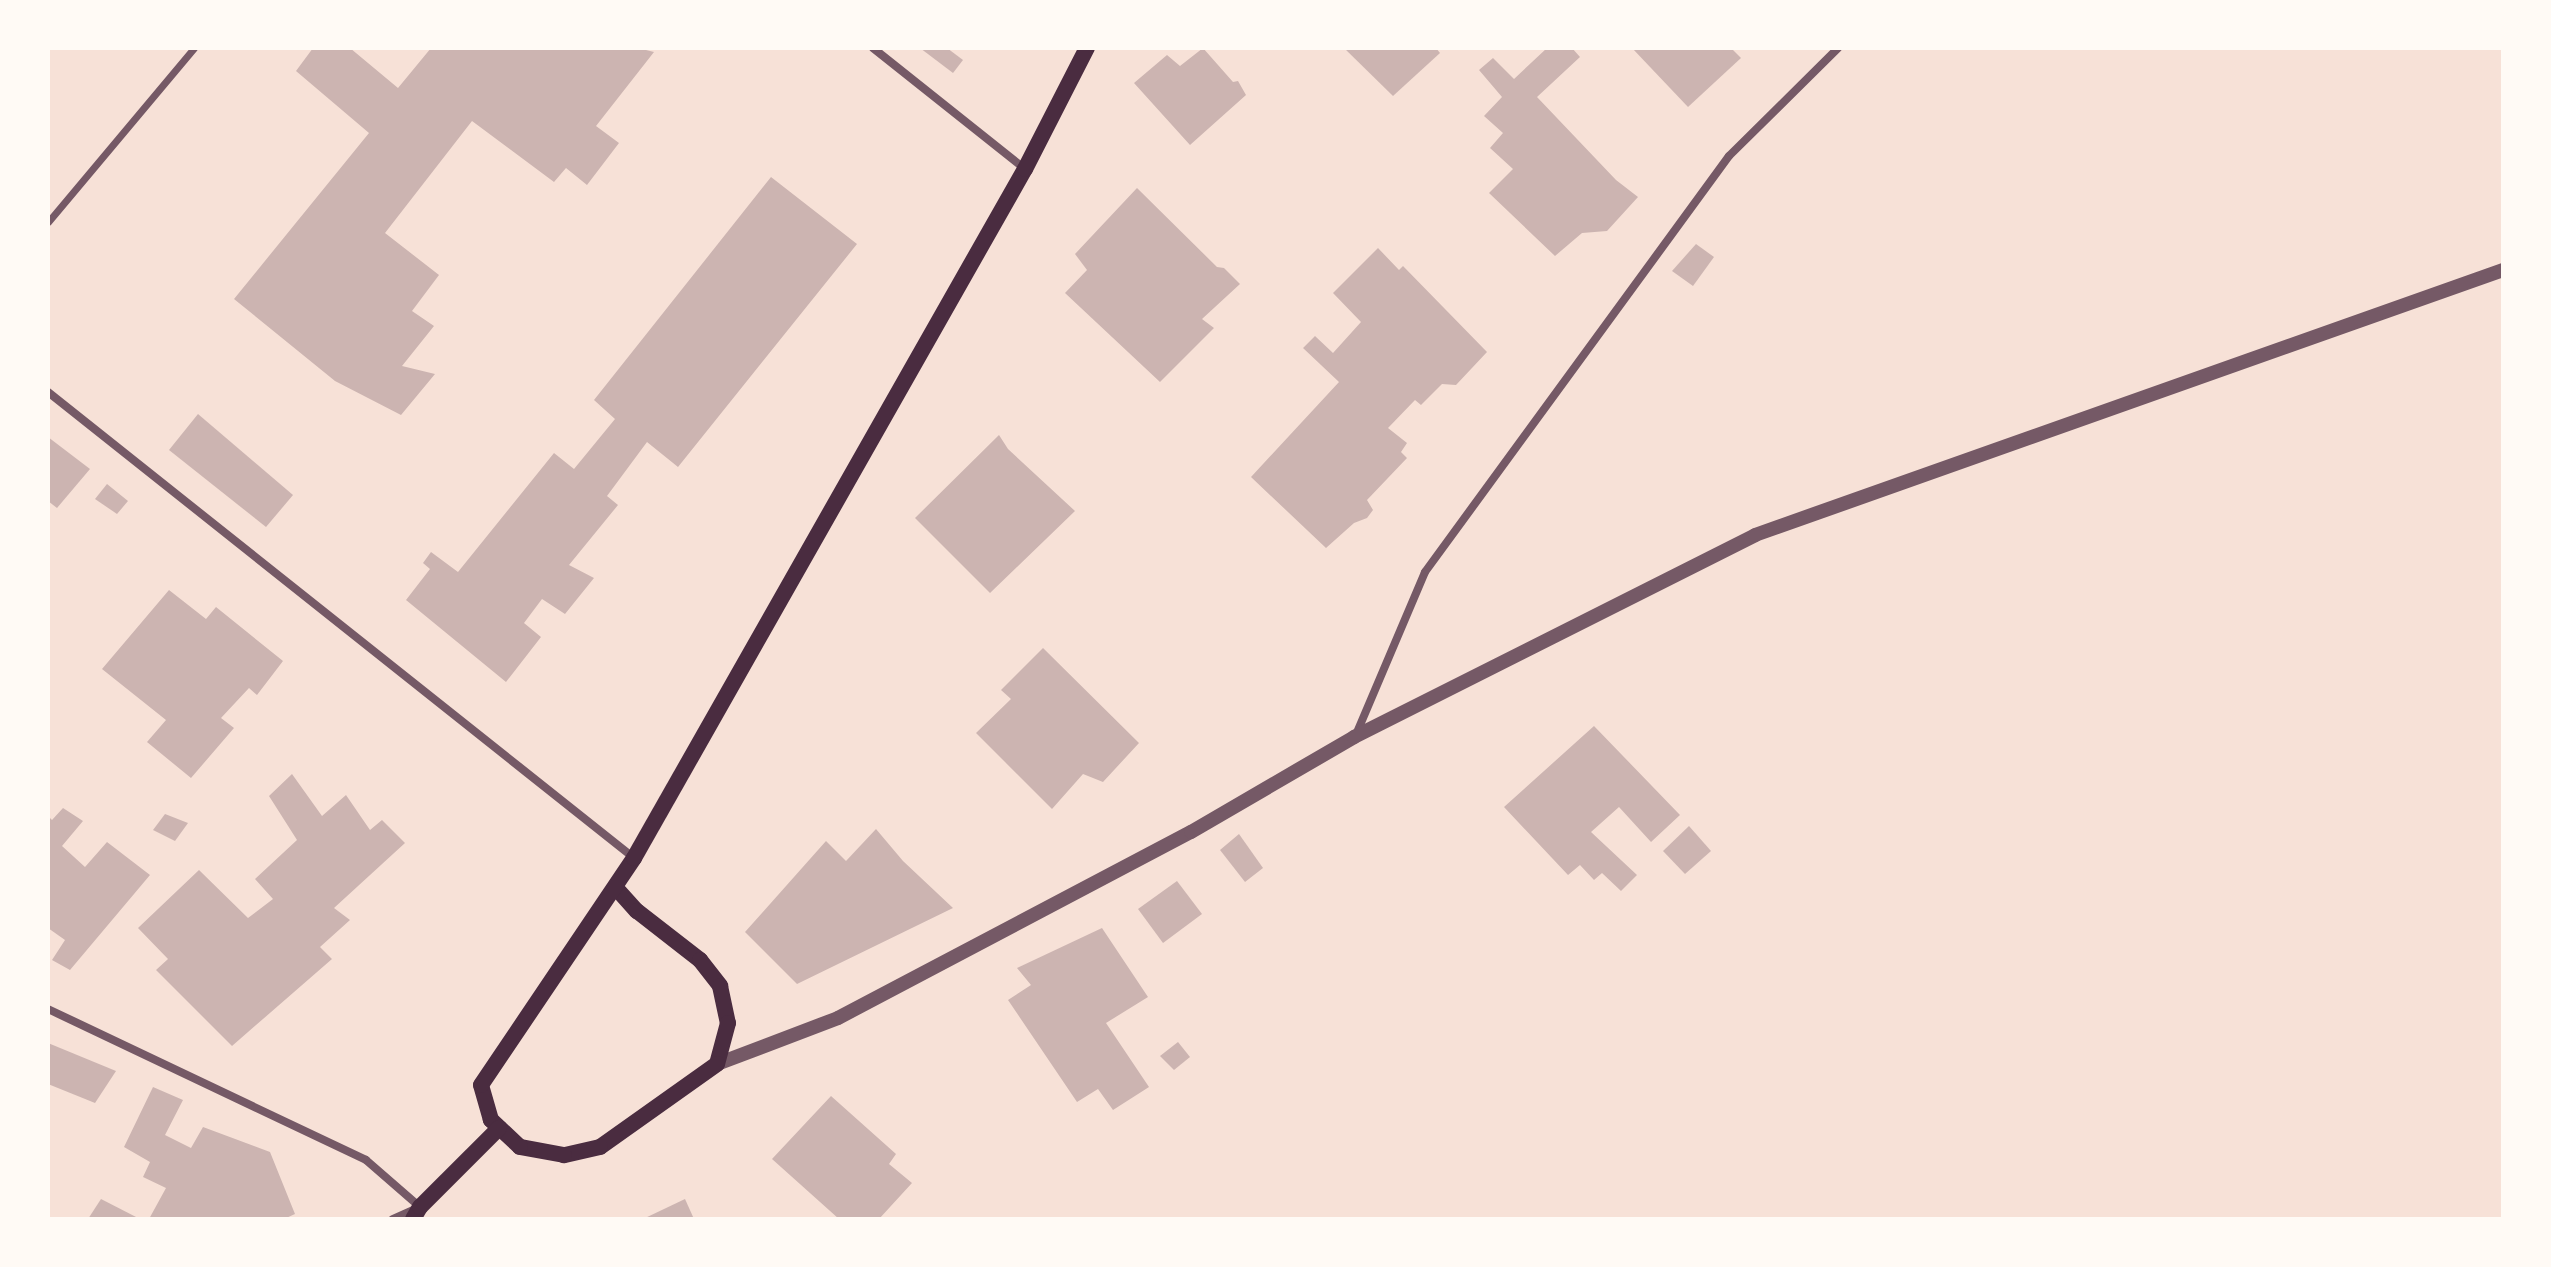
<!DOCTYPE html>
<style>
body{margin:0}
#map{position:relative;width:2551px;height:1267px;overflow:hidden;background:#f7e1d7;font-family:"IBM Plex Sans",sans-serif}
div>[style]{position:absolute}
.building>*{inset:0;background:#ccb4b1}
.pedestrian>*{height:7px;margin:-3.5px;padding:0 3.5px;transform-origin:3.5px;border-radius:3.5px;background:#755966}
.minor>*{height:8px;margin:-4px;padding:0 4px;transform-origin:4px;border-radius:4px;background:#755966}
.tertiary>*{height:14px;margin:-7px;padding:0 7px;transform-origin:7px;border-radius:7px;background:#755966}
.secondary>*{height:16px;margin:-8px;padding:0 8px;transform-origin:8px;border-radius:8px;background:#4a2c40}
span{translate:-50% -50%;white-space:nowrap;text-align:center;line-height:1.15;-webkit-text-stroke:6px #fffaf5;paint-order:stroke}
.frame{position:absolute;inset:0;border:50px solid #fffaf5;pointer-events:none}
</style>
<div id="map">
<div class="building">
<div style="clip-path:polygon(313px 48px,350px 48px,398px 88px,431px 48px,638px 48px,654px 52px,596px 126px,619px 143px,587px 185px,566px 168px,554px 182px,472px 121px,385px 233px,439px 275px,412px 311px,434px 326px,402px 366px,435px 374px,401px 415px,335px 381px,234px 299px,369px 133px,296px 71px)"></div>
<div style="clip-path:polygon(920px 48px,947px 48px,963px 60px,953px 73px)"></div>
<div style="clip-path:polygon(1203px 48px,1233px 82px,1238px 81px,1246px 95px,1190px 145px,1134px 83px,1167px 55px,1180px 66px)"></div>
<div style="clip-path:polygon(1344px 48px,1436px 48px,1440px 53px,1393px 96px)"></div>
<div style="clip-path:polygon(1547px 48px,1572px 48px,1580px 57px,1537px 97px,1616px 180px,1638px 197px,1607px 231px,1582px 233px,1555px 256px,1489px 193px,1513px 169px,1490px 148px,1503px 133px,1484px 116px,1502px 97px,1479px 70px,1493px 58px,1514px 79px)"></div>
<div style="clip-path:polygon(1632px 48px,1731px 48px,1741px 58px,1688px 107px)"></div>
<div style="clip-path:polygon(771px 177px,857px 244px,678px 467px,647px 442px,607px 496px,618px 505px,569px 565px,594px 578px,565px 614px,542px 599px,524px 623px,541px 637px,506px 682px,406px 600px,430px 569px,423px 563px,431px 552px,458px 572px,554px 453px,574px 469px,615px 419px,594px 400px)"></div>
<div style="clip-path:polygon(1137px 188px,1217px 267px,1224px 268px,1240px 284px,1202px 319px,1214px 328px,1160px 382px,1065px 293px,1087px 270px,1075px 254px)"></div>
<div style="clip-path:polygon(1696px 244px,1714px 257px,1693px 286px,1672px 271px)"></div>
<div style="clip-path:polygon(1378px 248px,1399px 270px,1403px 266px,1487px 352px,1456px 385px,1442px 384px,1421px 405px,1415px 400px,1388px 428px,1407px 443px,1401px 452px,1407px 458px,1367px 500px,1373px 510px,1367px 518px,1354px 523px,1326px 548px,1251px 477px,1339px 382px,1303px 348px,1315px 336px,1333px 353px,1361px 322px,1333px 293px)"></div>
<div style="clip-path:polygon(198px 414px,293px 495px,266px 527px,169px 450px)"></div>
<div style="clip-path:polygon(999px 435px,1008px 449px,1075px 511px,990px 593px,915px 518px)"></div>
<div style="clip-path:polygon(48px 437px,90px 469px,57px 508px,48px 501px)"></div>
<div style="clip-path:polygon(107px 484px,128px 501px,117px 514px,95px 499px)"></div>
<div style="clip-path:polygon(169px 590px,206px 619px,216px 607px,283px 661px,257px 695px,249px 688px,221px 718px,234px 728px,191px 778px,147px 742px,166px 720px,102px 669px)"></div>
<div style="clip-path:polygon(1043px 648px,1139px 743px,1103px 782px,1083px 774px,1052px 809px,976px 733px,1011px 699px,1001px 690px)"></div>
<div style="clip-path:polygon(1594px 726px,1680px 815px,1651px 842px,1619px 807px,1591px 832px,1637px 875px,1621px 891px,1602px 873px,1594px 880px,1580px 865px,1568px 875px,1504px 807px)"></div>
<div style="clip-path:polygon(292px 774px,322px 816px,346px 795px,370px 830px,382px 820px,405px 843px,334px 908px,350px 920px,320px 947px,332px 959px,232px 1046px,156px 970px,168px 959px,138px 928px,199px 870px,248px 918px,273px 899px,255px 879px,297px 840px,269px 796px)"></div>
<div style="clip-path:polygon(63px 808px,83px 821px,62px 846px,85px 867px,107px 842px,150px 875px,70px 970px,52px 960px,65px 940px,48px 928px,48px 816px,52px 820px)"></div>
<div style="clip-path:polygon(165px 814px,188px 823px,175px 841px,153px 830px)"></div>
<div style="clip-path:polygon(1689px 826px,1711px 851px,1685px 874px,1663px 851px)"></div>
<div style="clip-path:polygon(876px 829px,903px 861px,953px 908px,797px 984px,745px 932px,826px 841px,846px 861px)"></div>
<div style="clip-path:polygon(1239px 834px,1263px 868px,1245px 882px,1220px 850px)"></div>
<div style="clip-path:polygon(1177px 881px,1202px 914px,1163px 943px,1138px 909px)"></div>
<div style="clip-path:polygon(1102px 928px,1148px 997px,1106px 1023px,1149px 1087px,1113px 1110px,1098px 1089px,1077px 1102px,1008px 1000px,1031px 985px,1017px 968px)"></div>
<div style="clip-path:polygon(1178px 1042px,1190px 1057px,1174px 1070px,1160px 1056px)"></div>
<div style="clip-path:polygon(48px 1043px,116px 1071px,95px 1103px,48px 1084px)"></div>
<div style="clip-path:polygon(153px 1087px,183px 1100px,165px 1135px,191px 1148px,203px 1127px,270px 1152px,295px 1214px,284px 1219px,149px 1219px,166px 1188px,143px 1177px,150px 1162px,124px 1147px)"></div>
<div style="clip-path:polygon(831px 1096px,896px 1154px,889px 1164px,912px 1183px,879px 1219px,839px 1219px,772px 1159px)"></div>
<div style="clip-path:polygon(101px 1199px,140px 1219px,88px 1219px)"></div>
<div style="clip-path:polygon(685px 1199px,694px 1219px,643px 1219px)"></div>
</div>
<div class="pedestrian">
<div style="left:48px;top:222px;width:227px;rotate:-50deg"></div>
</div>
<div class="minor">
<div style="left:873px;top:48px;width:194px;rotate:38.5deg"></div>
<div style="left:48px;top:392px;width:749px;rotate:38.49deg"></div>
<div style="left:1355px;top:737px;width:179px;rotate:-67deg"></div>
<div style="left:1425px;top:572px;width:515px;rotate:-53.84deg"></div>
<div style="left:1729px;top:156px;width:153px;rotate:-44.7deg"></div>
<div style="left:48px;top:1009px;width:352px;rotate:25.4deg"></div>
<div style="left:366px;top:1160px;width:72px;rotate:41deg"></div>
<div style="left:420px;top:1207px;width:30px;rotate:156deg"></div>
</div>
<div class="tertiary">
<div style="left:717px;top:1064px;width:129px;rotate:-20.8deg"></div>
<div style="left:838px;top:1018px;width:399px;rotate:-27.8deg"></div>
<div style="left:1191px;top:832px;width:189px;rotate:-30.2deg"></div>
<div style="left:1354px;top:737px;width:449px;rotate:-26.7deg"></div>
<div style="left:1755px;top:535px;width:794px;rotate:-19.51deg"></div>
</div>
<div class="secondary">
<div style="left:616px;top:888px;width:31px;rotate:48deg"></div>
<div style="left:637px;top:911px;width:80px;rotate:37.9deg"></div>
<div style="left:700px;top:960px;width:33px;rotate:52deg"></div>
<div style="left:720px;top:986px;width:38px;rotate:78deg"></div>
<div style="left:728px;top:1023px;width:42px;rotate:105deg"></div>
<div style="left:717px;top:1064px;width:143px;rotate:144.6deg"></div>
<div style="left:600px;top:1147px;width:37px;rotate:167deg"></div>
<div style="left:564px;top:1155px;width:45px;rotate:-169.7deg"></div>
<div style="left:520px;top:1147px;width:40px;rotate:-137deg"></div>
<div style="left:491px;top:1120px;width:36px;rotate:-106deg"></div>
<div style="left:481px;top:1085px;width:274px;rotate:-56deg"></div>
<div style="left:634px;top:858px;width:792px;rotate:-60.43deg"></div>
<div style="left:1025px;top:169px;width:136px;rotate:-62.9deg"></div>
<div style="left:413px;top:1219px;width:14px;rotate:-60deg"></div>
<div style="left:420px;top:1207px;width:112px;rotate:-45deg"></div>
</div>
<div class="frame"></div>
</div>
